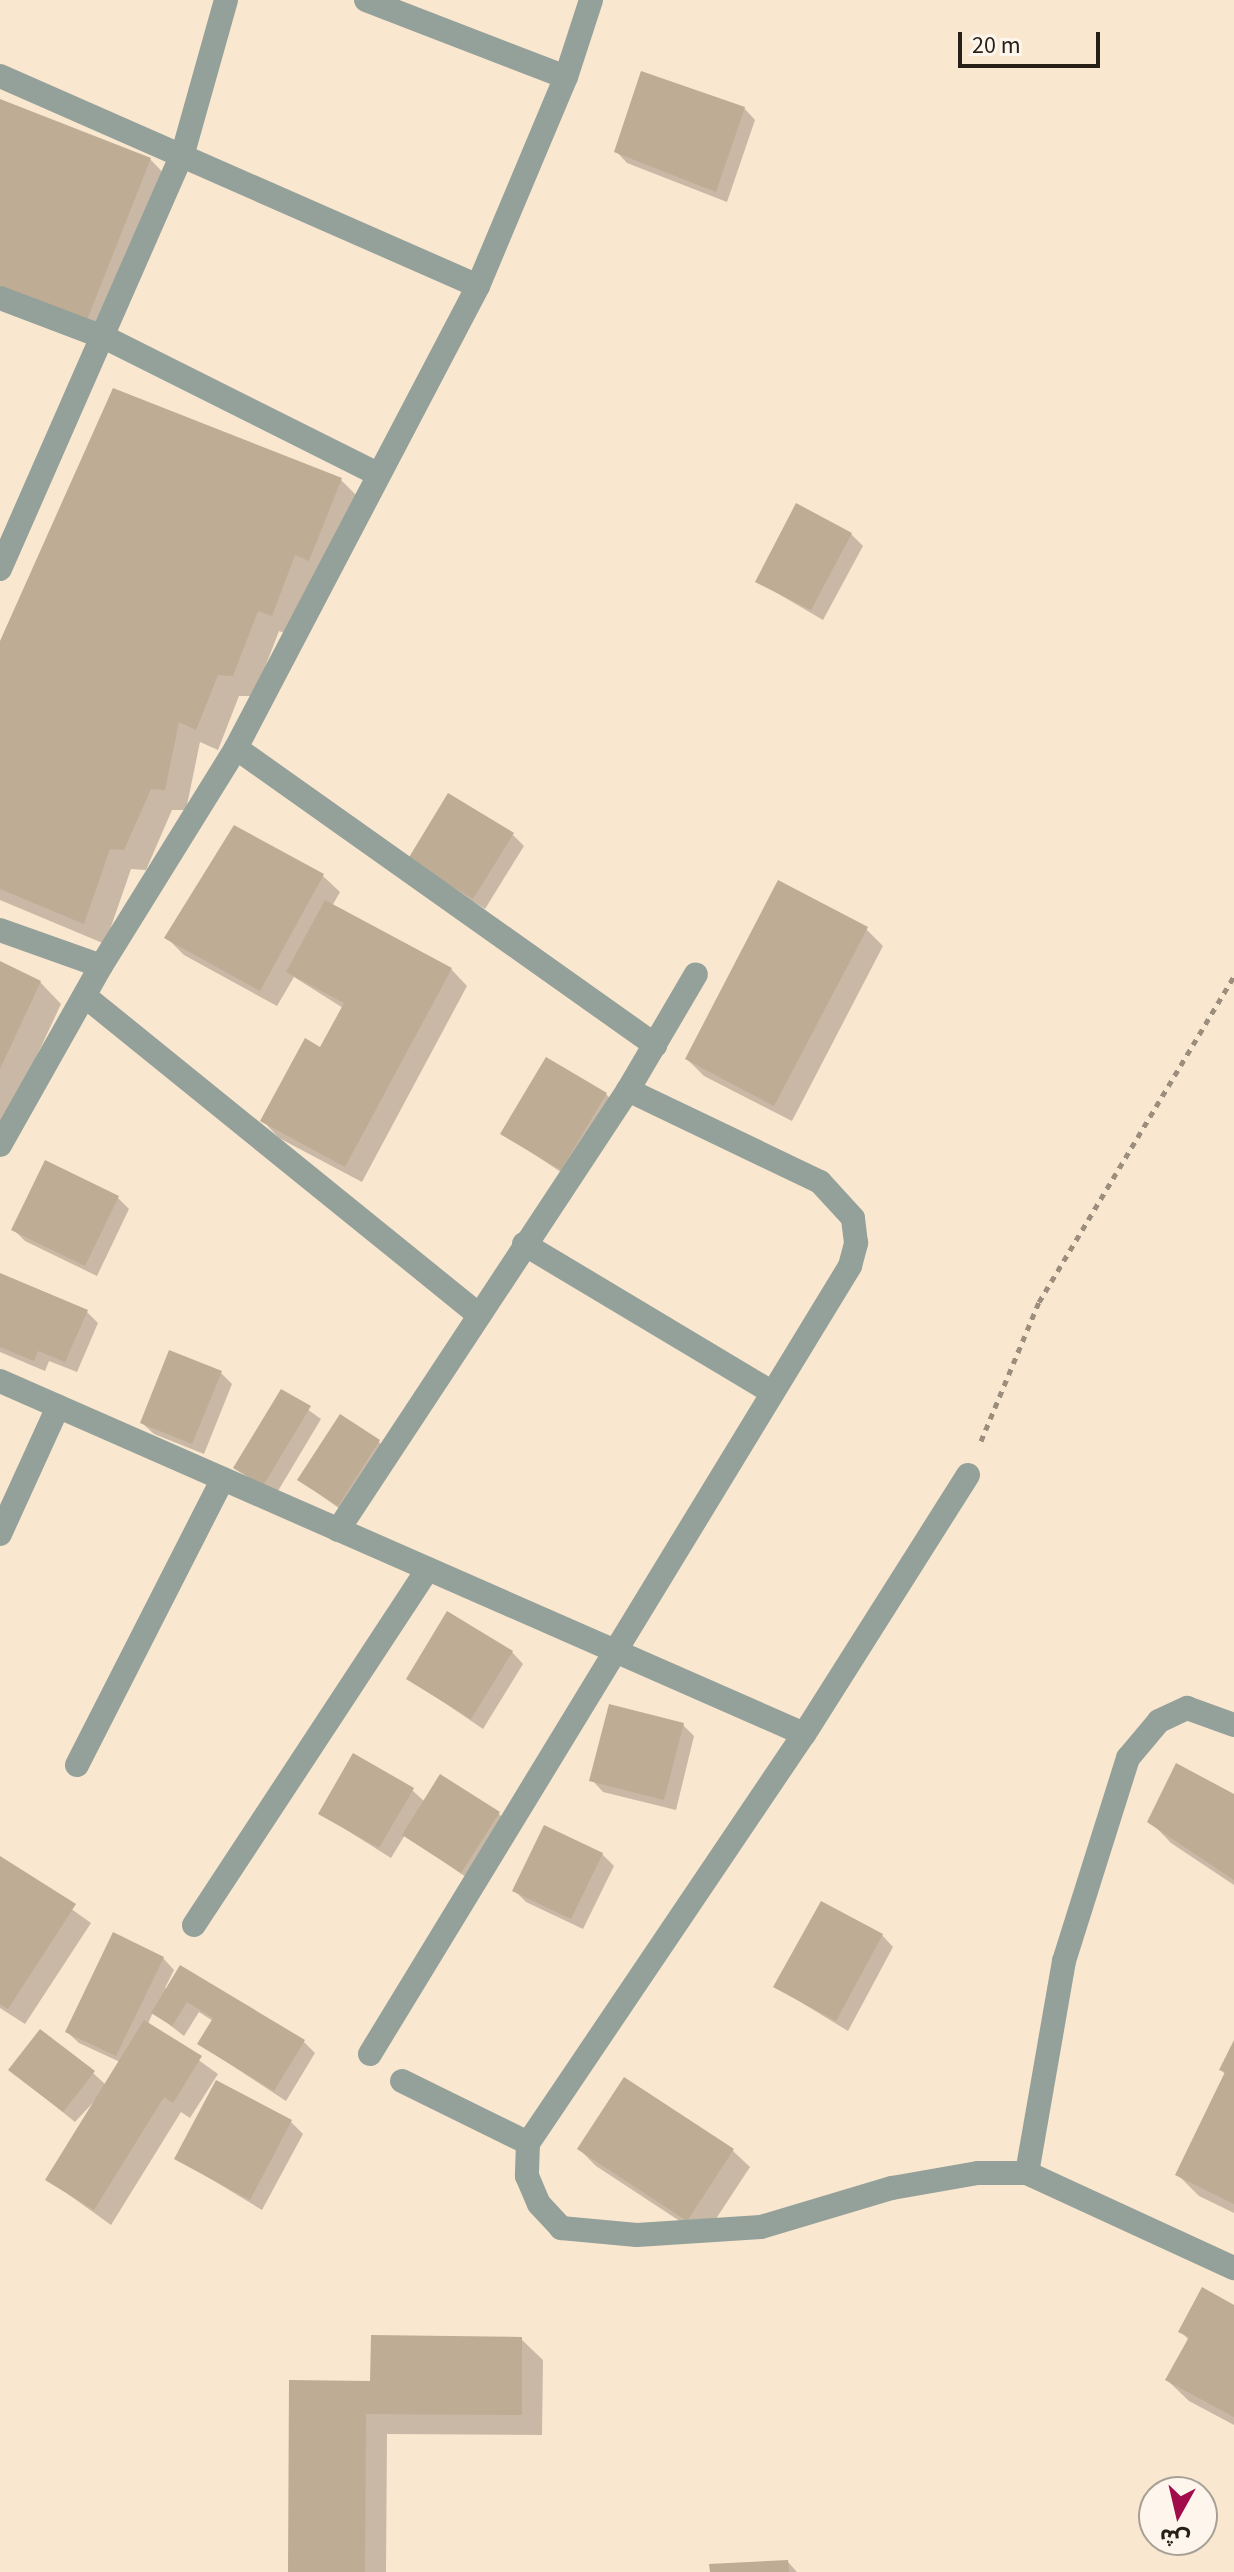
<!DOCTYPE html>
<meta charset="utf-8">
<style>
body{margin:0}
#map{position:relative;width:1234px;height:2572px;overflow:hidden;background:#fae7cf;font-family:"Source Sans 3","Noto Sans Arabic",sans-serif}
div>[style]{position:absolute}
.shadow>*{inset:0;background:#0003}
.building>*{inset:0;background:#beac95}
.path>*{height:5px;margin-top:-2.5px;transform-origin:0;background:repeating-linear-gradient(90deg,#9b8e7d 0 6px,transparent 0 12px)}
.street>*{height:24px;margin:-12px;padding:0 12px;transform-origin:12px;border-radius:12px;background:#94a19a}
span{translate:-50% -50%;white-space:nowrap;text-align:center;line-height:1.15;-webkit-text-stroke:7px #fef6ed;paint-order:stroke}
.north{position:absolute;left:1138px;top:2476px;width:80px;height:80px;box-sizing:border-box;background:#fef6ed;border:2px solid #a8a097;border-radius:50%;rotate:188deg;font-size:22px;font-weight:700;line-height:32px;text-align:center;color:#272017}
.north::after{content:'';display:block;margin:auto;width:28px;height:36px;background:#a20c4b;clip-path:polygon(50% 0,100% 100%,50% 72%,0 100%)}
.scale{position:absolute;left:958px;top:32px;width:142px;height:36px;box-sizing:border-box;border:4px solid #272017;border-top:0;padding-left:10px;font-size:24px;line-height:28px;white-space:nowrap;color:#272017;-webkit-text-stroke:6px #fef6ed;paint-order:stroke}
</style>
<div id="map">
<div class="shadow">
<div style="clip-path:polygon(0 101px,150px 159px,171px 181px,108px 340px,0 297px)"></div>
<div style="clip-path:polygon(744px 108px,755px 120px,727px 202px,627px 163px,616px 151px)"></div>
<div style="clip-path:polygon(340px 479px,362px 501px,293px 636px,279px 631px,254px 696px,239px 696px,218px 750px,200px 742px,186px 810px,172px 810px,146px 870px,131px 869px,105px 944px,0 900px,0 646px)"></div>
<div style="clip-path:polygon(851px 534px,863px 546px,823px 620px,758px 582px)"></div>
<div style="clip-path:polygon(235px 827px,323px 876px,340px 892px,332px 906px,451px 969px,467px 986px,362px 1182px,279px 1138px,263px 1121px,321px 1050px,343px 1008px,294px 977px,277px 1006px,184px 955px,167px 938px)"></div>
<div style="clip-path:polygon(513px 835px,524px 846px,485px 909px,422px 870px)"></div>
<div style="clip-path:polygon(866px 929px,883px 946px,792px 1121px,704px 1076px,687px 1059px)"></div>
<div style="clip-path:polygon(0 964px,40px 982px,61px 1004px,0 1135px)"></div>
<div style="clip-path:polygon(606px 1094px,617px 1106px,573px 1180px,503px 1134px)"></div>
<div style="clip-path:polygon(118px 1198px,129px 1209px,97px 1276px,25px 1241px,13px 1229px)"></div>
<div style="clip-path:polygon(0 1275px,87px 1312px,98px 1323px,77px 1372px,49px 1361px,45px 1371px,0 1352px)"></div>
<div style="clip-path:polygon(221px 1373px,232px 1384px,204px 1454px,154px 1434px,142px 1423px)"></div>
<div style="clip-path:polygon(282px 1391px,321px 1419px,275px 1496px,236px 1468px)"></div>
<div style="clip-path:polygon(379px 1442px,390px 1453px,350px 1516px,299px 1480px)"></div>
<div style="clip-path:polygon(512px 1652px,523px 1664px,483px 1729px,408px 1678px)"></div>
<div style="clip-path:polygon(683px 1725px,694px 1736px,676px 1810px,603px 1792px,592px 1780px)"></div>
<div style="clip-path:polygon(412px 1790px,425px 1802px,499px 1814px,510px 1825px,473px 1882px,405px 1835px,391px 1858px,321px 1814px)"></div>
<div style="clip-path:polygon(1234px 1796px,1234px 1885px,1171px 1843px,1150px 1821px)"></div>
<div style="clip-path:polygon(602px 1854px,614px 1866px,583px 1929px,526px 1902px,515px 1891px)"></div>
<div style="clip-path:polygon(0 1858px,91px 1923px,25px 2024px,0 2008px)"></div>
<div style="clip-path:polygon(882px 1935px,893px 1947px,848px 2031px,776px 1987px)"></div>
<div style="clip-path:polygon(163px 1958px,174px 1970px,165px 1988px,304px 2042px,315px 2053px,286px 2101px,199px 2044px,213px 2021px,199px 2012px,184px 2036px,153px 2012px,148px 2024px,218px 2074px,190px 2118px,181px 2112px,111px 2225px,47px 2179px,100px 2095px,75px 2122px,11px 2070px,93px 2073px,106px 2085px,120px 2062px,79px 2043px,67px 2032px)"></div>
<div style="clip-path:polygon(1234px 2044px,1234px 2213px,1199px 2196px,1178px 2175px,1226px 2075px,1221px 2070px)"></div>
<div style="clip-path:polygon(625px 2080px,733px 2151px,750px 2167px,704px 2237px,596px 2166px,579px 2149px)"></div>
<div style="clip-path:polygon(216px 2083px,291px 2122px,303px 2134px,262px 2210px,176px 2158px)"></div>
<div style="clip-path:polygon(1234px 2307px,1234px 2425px,1189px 2401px,1167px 2380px,1189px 2340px,1180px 2331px)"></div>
<div style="clip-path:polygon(521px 2339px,543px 2360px,542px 2435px,387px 2434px,386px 2572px,290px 2572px,372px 2383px)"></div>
<div style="clip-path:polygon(788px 2562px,797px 2572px,712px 2572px)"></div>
</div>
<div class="building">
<div style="clip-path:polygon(641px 71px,745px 107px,716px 192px,614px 152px)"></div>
<div style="clip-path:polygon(0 99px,151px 158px,87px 320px,0 286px)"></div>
<div style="clip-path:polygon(113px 388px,342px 478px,309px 561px,295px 555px,272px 616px,258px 611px,233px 676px,218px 675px,196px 730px,179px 722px,165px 790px,151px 789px,124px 850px,110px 849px,84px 924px,0 889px,0 641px)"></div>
<div style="clip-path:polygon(796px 503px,852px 533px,811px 610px,755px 582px)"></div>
<div style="clip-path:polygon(448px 793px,514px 833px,473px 899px,408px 859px)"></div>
<div style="clip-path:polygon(234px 825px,324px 874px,260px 991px,164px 938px)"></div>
<div style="clip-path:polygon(778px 880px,868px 927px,774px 1106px,685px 1059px)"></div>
<div style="clip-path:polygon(325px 900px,452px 968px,345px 1167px,260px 1121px,305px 1038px,320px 1047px,344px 1003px,286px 972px)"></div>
<div style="clip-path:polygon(0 961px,41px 981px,0 1069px)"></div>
<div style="clip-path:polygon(546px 1057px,607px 1093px,561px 1170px,500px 1134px)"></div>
<div style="clip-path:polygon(45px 1160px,119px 1196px,85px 1266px,11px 1230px)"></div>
<div style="clip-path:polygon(0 1273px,88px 1310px,65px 1362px,38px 1351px,34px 1361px,0 1347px)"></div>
<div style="clip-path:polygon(169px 1350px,222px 1371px,192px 1444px,140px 1423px)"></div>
<div style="clip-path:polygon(281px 1389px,311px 1406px,263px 1486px,233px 1468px)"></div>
<div style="clip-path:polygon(340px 1414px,380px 1440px,338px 1506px,297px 1480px)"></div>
<div style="clip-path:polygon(447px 1611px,513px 1651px,471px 1719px,406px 1679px)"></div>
<div style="clip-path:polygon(609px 1704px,684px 1723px,664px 1800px,589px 1781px)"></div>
<div style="clip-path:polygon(353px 1753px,414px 1788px,379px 1848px,318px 1814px)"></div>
<div style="clip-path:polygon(1176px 1763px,1234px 1794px,1234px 1880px,1147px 1822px)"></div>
<div style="clip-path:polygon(440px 1774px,500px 1812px,461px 1873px,402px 1835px)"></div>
<div style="clip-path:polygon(544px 1825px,603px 1853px,571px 1919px,512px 1891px)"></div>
<div style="clip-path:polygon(0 1856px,76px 1904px,8px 2009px,0 2004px)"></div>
<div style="clip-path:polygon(821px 1901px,883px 1934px,836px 2021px,773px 1987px)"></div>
<div style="clip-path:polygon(113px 1932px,164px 1957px,116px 2056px,65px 2032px)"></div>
<div style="clip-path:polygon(180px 1965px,305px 2040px,274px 2091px,197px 2044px,213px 2018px,187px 2002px,172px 2026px,151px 2013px)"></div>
<div style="clip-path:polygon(144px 2020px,202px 2056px,173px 2103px,164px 2097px,94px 2210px,45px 2180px)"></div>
<div style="clip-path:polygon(40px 2029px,95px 2071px,63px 2112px,8px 2070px)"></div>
<div style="clip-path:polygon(1234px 2040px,1234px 2204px,1175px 2175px,1225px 2072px,1219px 2070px)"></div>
<div style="clip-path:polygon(624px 2077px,734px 2149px,687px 2221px,577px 2149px)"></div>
<div style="clip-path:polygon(216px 2080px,292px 2120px,250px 2200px,174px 2159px)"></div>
<div style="clip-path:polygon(1202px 2287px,1234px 2305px,1234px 2417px,1165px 2380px,1189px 2337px,1178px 2332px)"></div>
<div style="clip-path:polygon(371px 2335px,522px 2337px,522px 2415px,366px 2414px,365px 2572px,288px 2572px,289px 2380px,370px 2381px)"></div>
<div style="clip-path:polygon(788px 2560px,789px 2572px,710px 2572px,709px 2564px)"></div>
</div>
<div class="path">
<div style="left:981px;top:1441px;width:151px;rotate:-67.4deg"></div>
<div style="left:1039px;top:1302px;width:380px;rotate:-59.1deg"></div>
</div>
<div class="street">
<div style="left:366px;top:0;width:214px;rotate:21.1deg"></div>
<div style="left:0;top:76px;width:522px;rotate:23.72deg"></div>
<div style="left:0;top:298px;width:113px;rotate:20.7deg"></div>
<div style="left:106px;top:338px;width:302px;rotate:26.6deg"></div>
<div style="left:0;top:569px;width:454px;rotate:-66.3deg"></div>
<div style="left:183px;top:153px;width:159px;rotate:-74.3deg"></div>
<div style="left:236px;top:748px;width:514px;rotate:35.33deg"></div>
<div style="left:0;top:930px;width:107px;rotate:19.6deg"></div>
<div style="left:86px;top:997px;width:506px;rotate:38.98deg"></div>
<div style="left:0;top:1145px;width:206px;rotate:-60.6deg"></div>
<div style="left:101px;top:966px;width:256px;rotate:-58.2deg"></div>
<div style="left:236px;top:748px;width:522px;rotate:-62.35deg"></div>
<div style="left:478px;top:286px;width:227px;rotate:-67.2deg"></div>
<div style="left:566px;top:77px;width:81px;rotate:-72deg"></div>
<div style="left:524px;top:1244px;width:287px;rotate:30.9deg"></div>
<div style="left:0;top:1381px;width:878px;rotate:23.7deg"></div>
<div style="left:968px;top:1475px;width:307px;rotate:122.3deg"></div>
<div style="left:804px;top:1734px;width:493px;rotate:124deg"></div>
<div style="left:528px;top:2143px;width:33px;rotate:92deg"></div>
<div style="left:527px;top:2176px;width:30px;rotate:67deg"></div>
<div style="left:539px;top:2204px;width:33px;rotate:47deg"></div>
<div style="left:561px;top:2228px;width:76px;rotate:5.3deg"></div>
<div style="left:637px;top:2235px;width:124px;rotate:-3.7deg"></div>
<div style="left:761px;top:2227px;width:137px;rotate:-16.6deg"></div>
<div style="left:892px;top:2188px;width:87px;rotate:-9.9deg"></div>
<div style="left:978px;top:2173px;width:49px"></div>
<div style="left:1027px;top:2173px;width:228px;rotate:24.7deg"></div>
<div style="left:338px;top:1530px;width:527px;rotate:-56.61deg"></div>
<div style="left:628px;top:1090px;width:134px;rotate:-59.6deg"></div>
<div style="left:0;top:1534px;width:140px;rotate:-65.5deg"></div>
<div style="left:77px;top:1765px;width:321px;rotate:-63deg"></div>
<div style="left:194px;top:1925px;width:426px;rotate:-56.7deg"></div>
<div style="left:370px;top:2054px;width:923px;rotate:-58.65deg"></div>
<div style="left:850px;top:1266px;width:24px;rotate:-75deg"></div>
<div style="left:856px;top:1243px;width:25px;rotate:-97deg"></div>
<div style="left:853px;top:1218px;width:49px;rotate:-132.5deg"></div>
<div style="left:820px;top:1182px;width:213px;rotate:-154.4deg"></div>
<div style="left:402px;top:2081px;width:140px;rotate:26.2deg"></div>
<div style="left:1027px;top:2173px;width:215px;rotate:-80.1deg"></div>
<div style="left:1064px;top:1961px;width:213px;rotate:-72.5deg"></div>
<div style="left:1128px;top:1758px;width:48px;rotate:-50deg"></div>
<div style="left:1159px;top:1721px;width:31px;rotate:-25deg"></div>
<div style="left:1187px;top:1708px;width:50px;rotate:19.9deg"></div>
</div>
<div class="north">ش</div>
<div class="scale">20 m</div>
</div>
